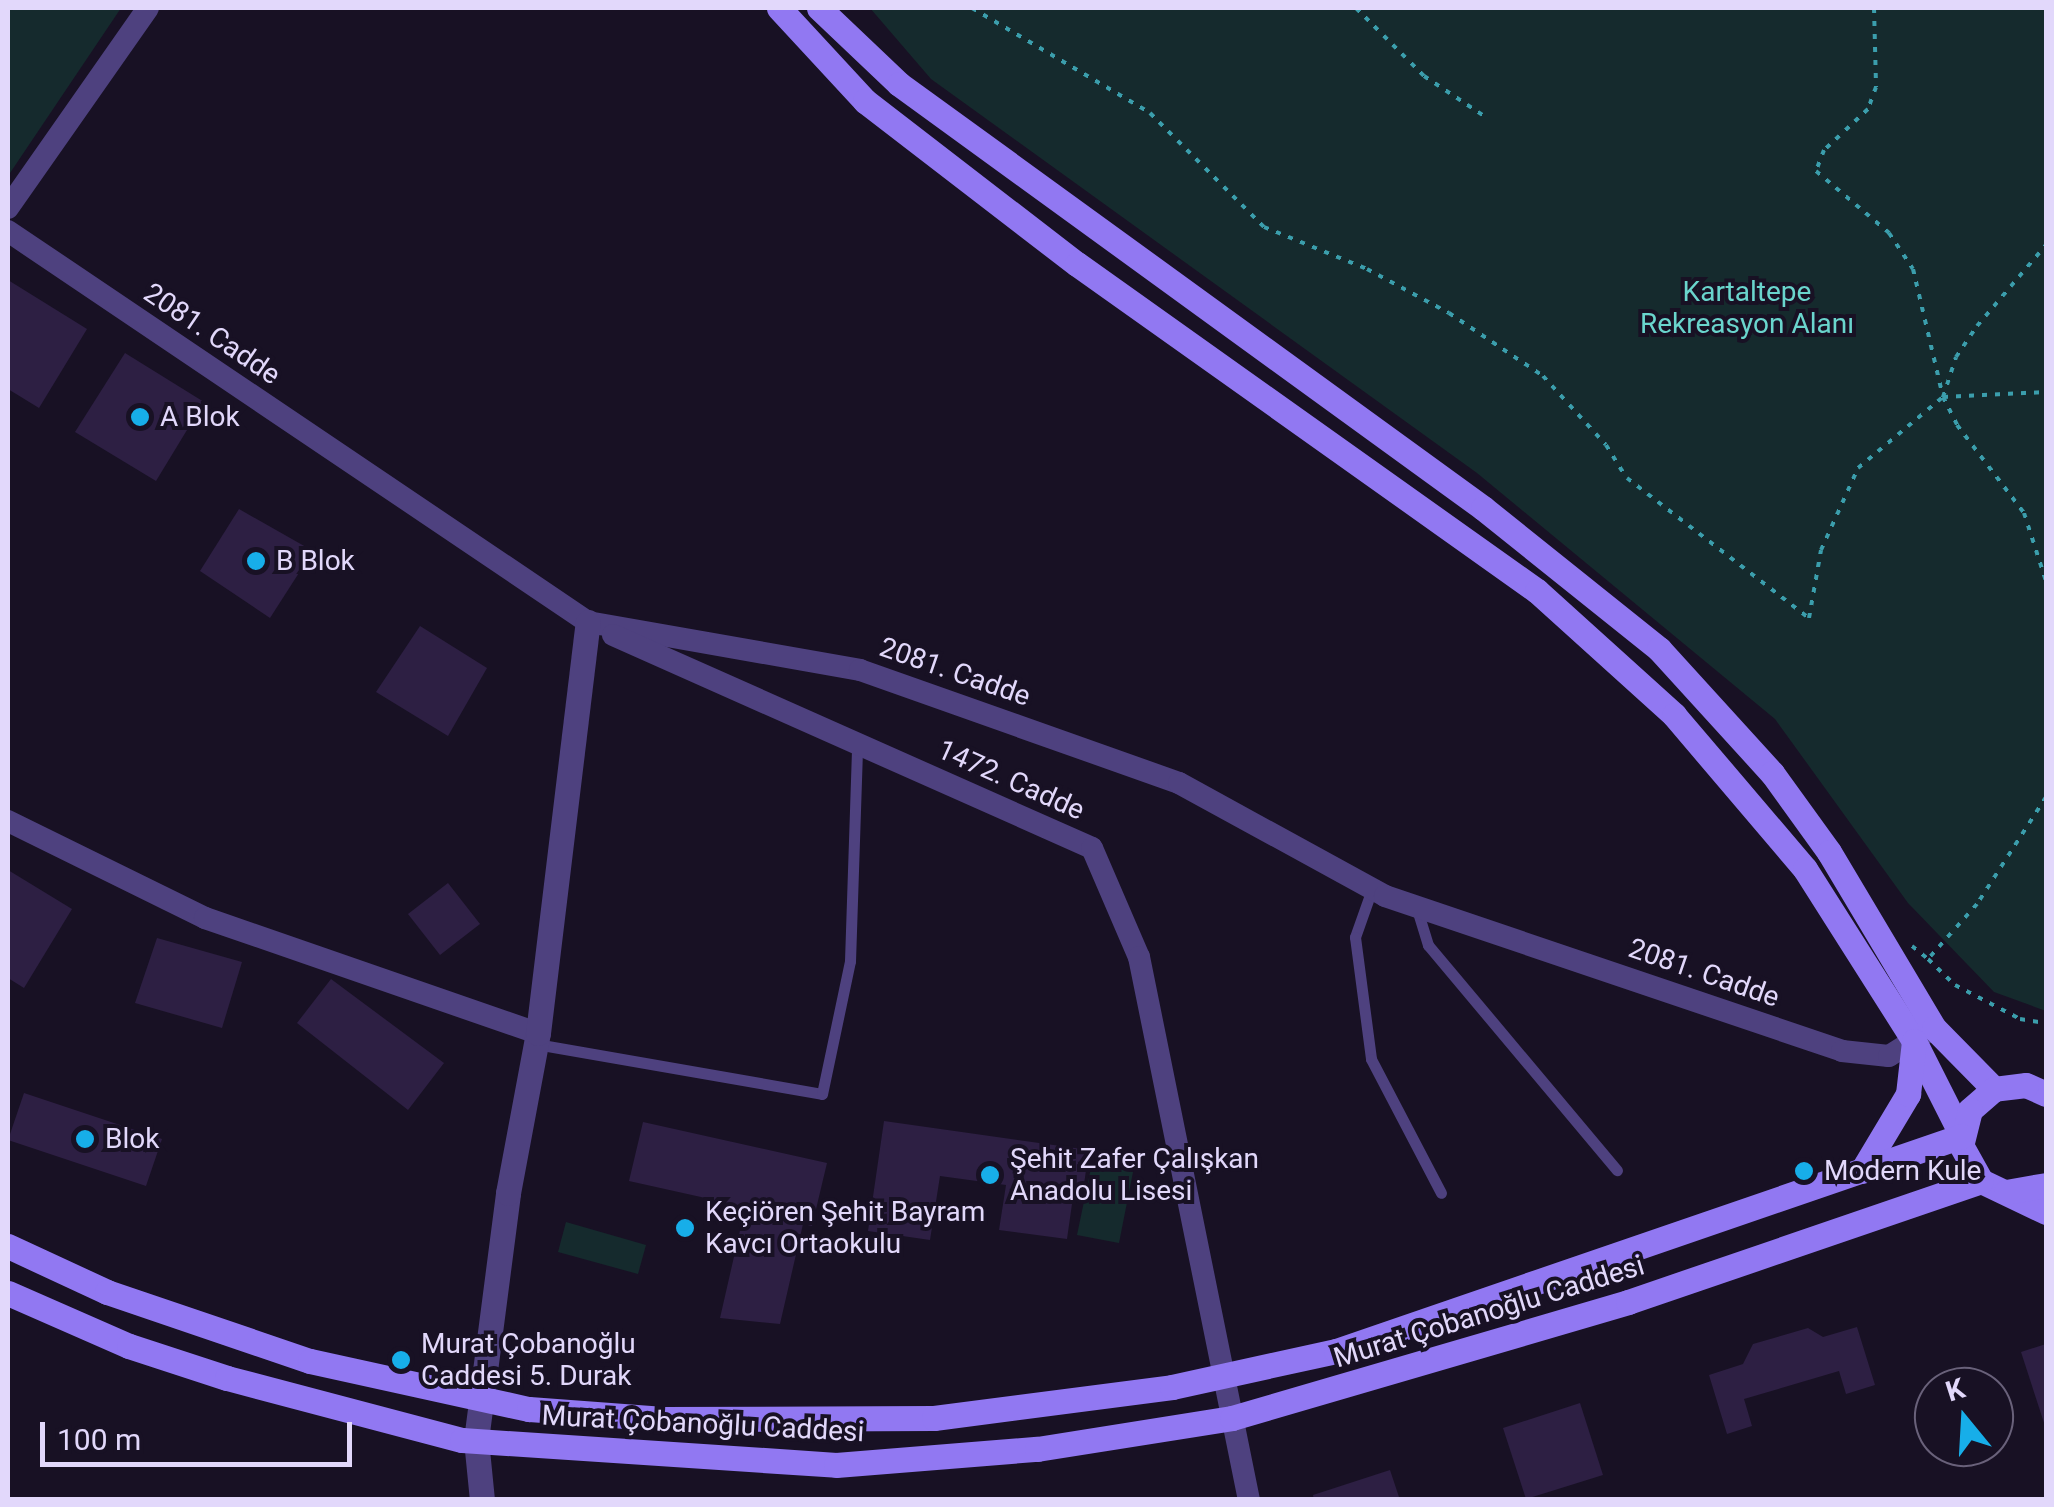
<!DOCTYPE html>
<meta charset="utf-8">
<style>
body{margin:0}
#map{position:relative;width:2054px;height:1507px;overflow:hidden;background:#181124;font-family:Roboto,sans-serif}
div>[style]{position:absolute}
.green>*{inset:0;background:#152a2d}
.building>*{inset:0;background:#2d1f43}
.path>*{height:4px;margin-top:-2px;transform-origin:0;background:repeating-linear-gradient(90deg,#3b9eac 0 5px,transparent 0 13px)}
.service>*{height:11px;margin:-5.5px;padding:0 5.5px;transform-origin:5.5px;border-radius:5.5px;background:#4e417f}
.minor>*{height:22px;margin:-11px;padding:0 11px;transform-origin:11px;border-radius:11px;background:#4e417f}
.tertiary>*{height:25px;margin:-12.5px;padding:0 12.5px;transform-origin:12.5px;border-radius:12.5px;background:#4e417f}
.secondary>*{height:25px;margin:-12.5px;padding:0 12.5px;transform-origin:12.5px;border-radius:12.5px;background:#9178f2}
.dots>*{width:28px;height:28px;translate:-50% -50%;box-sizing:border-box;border:5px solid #181124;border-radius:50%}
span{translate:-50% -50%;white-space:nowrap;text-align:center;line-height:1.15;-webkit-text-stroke:8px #181124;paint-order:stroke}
.park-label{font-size:28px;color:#6ad5cd}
.street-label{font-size:28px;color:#e2d8fb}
.poi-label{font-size:28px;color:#e2d8fb}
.left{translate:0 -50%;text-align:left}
.frame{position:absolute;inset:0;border:10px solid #e2d8fb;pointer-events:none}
.north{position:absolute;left:1914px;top:1367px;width:100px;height:100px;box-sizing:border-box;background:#181124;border:2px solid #69617a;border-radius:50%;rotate:342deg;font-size:28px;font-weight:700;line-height:40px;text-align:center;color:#e2d8fb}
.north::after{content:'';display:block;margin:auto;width:35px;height:45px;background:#17aee9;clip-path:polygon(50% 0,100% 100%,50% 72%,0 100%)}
.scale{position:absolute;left:40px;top:1422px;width:312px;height:45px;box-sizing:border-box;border:5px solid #e2d8fb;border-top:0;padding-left:12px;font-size:30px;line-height:35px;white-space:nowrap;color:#e2d8fb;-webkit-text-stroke:8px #181124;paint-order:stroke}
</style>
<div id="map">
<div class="green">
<div style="clip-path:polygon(8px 8px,121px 8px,8px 176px)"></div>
<div style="clip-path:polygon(870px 8px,2046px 8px,2046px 1011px,1994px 992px,1908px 903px,1775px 719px,1477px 473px,931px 79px)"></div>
<div style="clip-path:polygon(1092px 1163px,1133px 1172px,1119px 1243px,1077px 1235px)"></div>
<div style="clip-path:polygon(566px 1222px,646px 1245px,638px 1274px,558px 1252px)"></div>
</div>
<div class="building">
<div style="clip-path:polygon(8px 280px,87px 329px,39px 408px,8px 389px)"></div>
<div style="clip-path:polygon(125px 353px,204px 402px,156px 481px,75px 432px)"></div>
<div style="clip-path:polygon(239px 509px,313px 551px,270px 618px,200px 571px)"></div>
<div style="clip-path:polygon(420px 626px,487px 668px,448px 736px,376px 692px)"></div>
<div style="clip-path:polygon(8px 870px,72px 909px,24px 988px,8px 978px)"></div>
<div style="clip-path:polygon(448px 883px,480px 924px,440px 955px,408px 914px)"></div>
<div style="clip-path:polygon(157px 938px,242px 962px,222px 1028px,135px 1003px)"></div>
<div style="clip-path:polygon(331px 979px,444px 1063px,408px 1110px,297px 1023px)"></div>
<div style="clip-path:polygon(24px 1093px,162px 1139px,146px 1186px,8px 1140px)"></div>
<div style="clip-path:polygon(884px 1121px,1089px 1150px,1084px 1184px,1075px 1183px,1067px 1239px,999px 1230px,1006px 1185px,940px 1176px,930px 1240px,868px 1231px)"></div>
<div style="clip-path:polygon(643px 1122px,827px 1163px,812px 1226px,803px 1224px,780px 1324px,720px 1318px,741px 1226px,728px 1203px,629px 1181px)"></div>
<div style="clip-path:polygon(1857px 1327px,1875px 1385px,1846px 1394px,1839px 1371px,1744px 1399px,1752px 1426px,1727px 1434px,1709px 1375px,1743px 1364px,1753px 1344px,1808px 1328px,1823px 1337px)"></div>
<div style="clip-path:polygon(2046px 1344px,2046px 1429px,2021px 1352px)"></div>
<div style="clip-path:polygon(1580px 1403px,1603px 1475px,1526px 1499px,1503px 1428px)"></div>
<div style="clip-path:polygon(1390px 1470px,1400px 1500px,1314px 1500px,1313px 1495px)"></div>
</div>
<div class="path">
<div style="left:972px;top:8px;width:207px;rotate:30.5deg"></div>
<div style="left:1150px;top:113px;width:161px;rotate:45deg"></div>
<div style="left:1264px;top:227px;width:111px;rotate:22.2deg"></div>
<div style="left:1367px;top:269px;width:93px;rotate:28.2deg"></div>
<div style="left:1449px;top:313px;width:113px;rotate:33.8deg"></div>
<div style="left:1543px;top:376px;width:93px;rotate:47.6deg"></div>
<div style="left:1606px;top:445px;width:39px;rotate:58deg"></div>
<div style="left:1627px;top:478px;width:230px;rotate:37.6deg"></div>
<div style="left:1809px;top:618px;width:69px;rotate:-80deg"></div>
<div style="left:1821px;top:550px;width:90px;rotate:-65.7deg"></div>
<div style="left:1858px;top:468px;width:111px;rotate:-39.9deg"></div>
<div style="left:1943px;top:397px;width:42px;rotate:-72deg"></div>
<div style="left:1956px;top:357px;width:37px;rotate:-56deg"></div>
<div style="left:1977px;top:326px;width:106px;rotate:-49.6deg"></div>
<div style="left:1356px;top:8px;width:96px;rotate:45deg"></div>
<div style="left:1424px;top:76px;width:72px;rotate:33.7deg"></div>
<div style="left:1874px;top:8px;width:79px;rotate:88.5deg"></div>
<div style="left:1876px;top:87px;width:23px;rotate:110deg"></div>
<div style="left:1868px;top:109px;width:60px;rotate:137deg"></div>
<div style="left:1824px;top:150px;width:22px;rotate:111deg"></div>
<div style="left:1816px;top:171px;width:96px;rotate:40.3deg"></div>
<div style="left:1889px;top:233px;width:43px;rotate:56.3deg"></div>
<div style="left:1913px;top:269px;width:131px;rotate:76.8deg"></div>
<div style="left:1943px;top:397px;width:103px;rotate:-2.8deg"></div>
<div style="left:1943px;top:397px;width:31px;rotate:63deg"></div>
<div style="left:1957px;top:425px;width:111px;rotate:52.7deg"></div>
<div style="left:2024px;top:513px;width:71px;rotate:72.1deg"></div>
<div style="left:2046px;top:797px;width:127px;rotate:122.8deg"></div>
<div style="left:1977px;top:904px;width:74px;rotate:131.7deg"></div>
<div style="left:1928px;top:959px;width:37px;rotate:44deg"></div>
<div style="left:1955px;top:985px;width:73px;rotate:27.6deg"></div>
<div style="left:2020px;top:1019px;width:26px;rotate:9deg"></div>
<div style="left:1912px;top:946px;width:21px;rotate:39deg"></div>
</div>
<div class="service">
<div style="left:1372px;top:889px;width:51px;rotate:109.5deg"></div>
<div style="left:1355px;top:937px;width:123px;rotate:82.5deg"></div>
<div style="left:1371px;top:1059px;width:151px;rotate:62.4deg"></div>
<div style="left:1416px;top:906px;width:41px;rotate:72.9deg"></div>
<div style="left:1428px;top:945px;width:294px;rotate:50deg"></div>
<div style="left:536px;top:1044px;width:290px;rotate:9.9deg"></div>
<div style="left:822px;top:1094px;width:136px;rotate:-78.1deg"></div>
<div style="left:850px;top:961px;width:215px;rotate:-88.1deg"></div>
</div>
<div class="minor">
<div style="left:8px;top:208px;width:244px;rotate:-55deg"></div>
<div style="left:8px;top:231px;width:699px;rotate:33.99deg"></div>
<div style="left:588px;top:622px;width:276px;rotate:10deg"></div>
<div style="left:860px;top:670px;width:338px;rotate:19.5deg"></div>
<div style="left:1179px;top:783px;width:235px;rotate:28.7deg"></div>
<div style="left:1385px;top:896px;width:483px;rotate:18.7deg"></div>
<div style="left:1842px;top:1051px;width:47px;rotate:6.1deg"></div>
<div style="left:1889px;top:1056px;width:45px;rotate:-32.3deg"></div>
<div style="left:613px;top:635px;width:524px;rotate:23.97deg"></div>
<div style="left:1092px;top:848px;width:119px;rotate:66.7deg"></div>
<div style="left:1139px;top:957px;width:554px;rotate:78.55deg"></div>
<div style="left:8px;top:821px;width:220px;rotate:26.2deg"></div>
<div style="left:205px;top:918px;width:352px;rotate:19.1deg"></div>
</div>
<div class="tertiary">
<div style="left:482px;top:1500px;width:60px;rotate:-95.7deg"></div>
<div style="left:476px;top:1440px;width:249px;rotate:-82.6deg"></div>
<div style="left:508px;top:1193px;width:163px;rotate:-79.4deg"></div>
<div style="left:538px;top:1033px;width:414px;rotate:-83.1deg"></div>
</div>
<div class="secondary">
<div style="left:779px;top:8px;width:127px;rotate:47.2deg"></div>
<div style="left:865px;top:101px;width:267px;rotate:37.6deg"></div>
<div style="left:1077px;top:264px;width:564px;rotate:35.41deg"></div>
<div style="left:1537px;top:591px;width:185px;rotate:42.1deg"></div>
<div style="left:1674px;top:715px;width:202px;rotate:49.6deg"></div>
<div style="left:1805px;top:869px;width:204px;rotate:57.6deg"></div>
<div style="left:1914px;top:1041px;width:106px;rotate:63.2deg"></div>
<div style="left:819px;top:8px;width:110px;rotate:43.5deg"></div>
<div style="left:899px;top:84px;width:722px;rotate:35.98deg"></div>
<div style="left:1483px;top:508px;width:226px;rotate:38.7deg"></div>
<div style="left:1659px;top:649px;width:168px;rotate:47.7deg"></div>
<div style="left:1772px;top:773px;width:97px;rotate:54.2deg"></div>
<div style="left:1829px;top:852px;width:205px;rotate:59.2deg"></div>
<div style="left:1934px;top:1028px;width:86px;rotate:45.5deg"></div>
<div style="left:2046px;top:1094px;width:22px;rotate:-156deg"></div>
<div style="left:2026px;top:1085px;width:32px;rotate:173deg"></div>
<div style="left:1994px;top:1089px;width:32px;rotate:139deg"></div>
<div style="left:1970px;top:1110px;width:36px;rotate:104deg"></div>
<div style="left:1961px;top:1145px;width:41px;rotate:60.9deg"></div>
<div style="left:1981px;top:1181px;width:72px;rotate:25.5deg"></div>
<div style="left:1862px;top:1171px;width:90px;rotate:-59.1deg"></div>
<div style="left:1908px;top:1094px;width:53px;rotate:-83.5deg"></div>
<div style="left:2006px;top:1192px;width:41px;rotate:-9.9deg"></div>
<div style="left:8px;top:1246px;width:109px;rotate:24.9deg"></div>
<div style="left:107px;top:1292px;width:214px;rotate:18.8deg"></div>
<div style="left:310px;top:1361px;width:224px;rotate:12.4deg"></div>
<div style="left:529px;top:1409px;width:135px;rotate:4.2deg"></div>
<div style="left:664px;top:1419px;width:270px;rotate:-0.2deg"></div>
<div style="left:934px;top:1418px;width:240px;rotate:-7.4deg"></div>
<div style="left:1172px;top:1387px;width:168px;rotate:-12.4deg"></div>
<div style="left:1336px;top:1351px;width:662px;rotate:-18.96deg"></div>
<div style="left:8px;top:1293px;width:132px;rotate:23.7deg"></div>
<div style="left:129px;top:1346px;width:103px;rotate:18.1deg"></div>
<div style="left:227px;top:1378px;width:243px;rotate:14.8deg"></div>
<div style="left:462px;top:1440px;width:375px;rotate:3.8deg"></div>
<div style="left:836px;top:1465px;width:202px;rotate:-4.6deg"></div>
<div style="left:1037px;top:1449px;width:197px;rotate:-9deg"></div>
<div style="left:1232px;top:1418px;width:413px;rotate:-16.3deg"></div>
<div style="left:1628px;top:1302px;width:373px;rotate:-18.9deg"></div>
</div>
<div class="dots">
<div style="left:140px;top:417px;background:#17aee9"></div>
<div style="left:256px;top:561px;background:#17aee9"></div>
<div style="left:85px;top:1139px;background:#17aee9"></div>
<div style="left:1804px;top:1171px;background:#17aee9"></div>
<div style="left:990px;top:1175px;background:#17aee9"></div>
<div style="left:685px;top:1228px;background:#17aee9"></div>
<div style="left:401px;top:1360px;background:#17aee9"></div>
</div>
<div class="park-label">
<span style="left:1747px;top:308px">Kartaltepe<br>Rekreasyon Alanı</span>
</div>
<div class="street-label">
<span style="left:212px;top:334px;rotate:34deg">2081. Cadde</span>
<span style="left:955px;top:672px;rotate:19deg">2081. Cadde</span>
<span style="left:1011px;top:780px;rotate:24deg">1472. Cadde</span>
<span style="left:1704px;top:973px;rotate:19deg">2081. Cadde</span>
<span style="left:1489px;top:1312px;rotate:-17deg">Murat Çobanoğlu Caddesi</span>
<span style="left:703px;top:1424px;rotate:3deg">Murat Çobanoğlu Caddesi</span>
</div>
<div class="poi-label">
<span class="left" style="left:160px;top:417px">A Blok</span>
<span class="left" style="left:276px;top:561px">B Blok</span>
<span class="left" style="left:105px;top:1139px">Blok</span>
<span class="left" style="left:1010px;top:1175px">Şehit Zafer Çalışkan<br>Anadolu Lisesi</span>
<span class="left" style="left:1824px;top:1171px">Modern Kule</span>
<span class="left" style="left:705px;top:1228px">Keçiören Şehit Bayram<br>Kavcı Ortaokulu</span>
<span class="left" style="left:421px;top:1360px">Murat Çobanoğlu<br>Caddesi 5. Durak</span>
</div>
<div class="frame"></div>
<div class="north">K</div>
<div class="scale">100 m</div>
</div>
